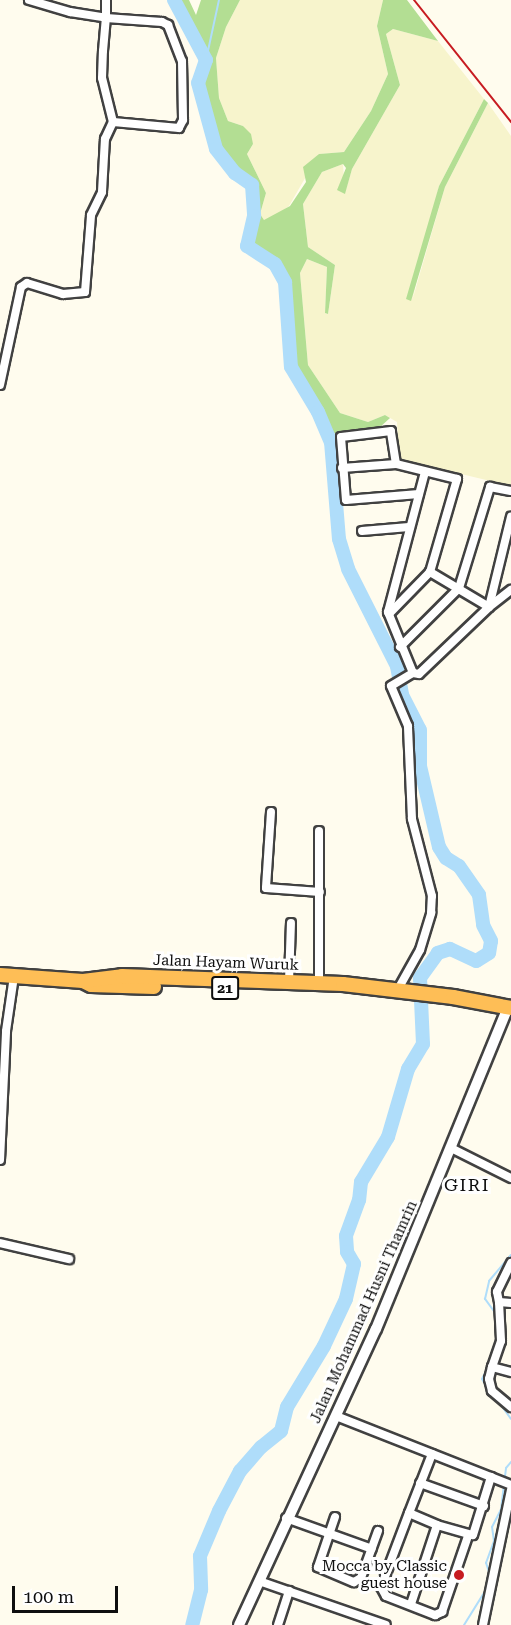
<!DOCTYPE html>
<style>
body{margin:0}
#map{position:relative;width:511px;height:1625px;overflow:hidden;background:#fffcee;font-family:"Roboto Serif",serif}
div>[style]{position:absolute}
.farmland>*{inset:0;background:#f7f4cc}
.forest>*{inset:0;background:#b3de93}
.stream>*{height:2px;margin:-1px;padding:0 1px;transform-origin:1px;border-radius:1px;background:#afddfa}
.river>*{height:14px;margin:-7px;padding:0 7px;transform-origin:7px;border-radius:7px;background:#afddfa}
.roads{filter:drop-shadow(2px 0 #414141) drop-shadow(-2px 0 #414141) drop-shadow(0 2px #414141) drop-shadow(0 -2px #414141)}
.minor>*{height:8px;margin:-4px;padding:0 4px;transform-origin:4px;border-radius:4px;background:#fff}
.tertiary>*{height:10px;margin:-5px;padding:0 5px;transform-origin:5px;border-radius:5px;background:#fff}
.trunk>*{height:14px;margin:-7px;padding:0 7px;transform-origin:7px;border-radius:7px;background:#febe56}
.rail>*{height:2px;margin:-1px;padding:0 1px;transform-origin:1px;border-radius:1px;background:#c71c21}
.dots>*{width:16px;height:16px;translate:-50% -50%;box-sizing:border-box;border:3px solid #fff;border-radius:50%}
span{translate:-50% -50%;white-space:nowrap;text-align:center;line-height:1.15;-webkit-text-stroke:6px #fff;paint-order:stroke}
.shield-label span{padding:2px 4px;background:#fff;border:2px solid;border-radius:4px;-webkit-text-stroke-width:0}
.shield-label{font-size:14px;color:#0e0e0e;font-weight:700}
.street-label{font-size:15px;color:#0e0e0e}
.poi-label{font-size:15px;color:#0e0e0e}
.right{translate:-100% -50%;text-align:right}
.quarter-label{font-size:18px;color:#0e0e0e;letter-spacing:1.5px}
.scale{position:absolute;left:12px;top:1586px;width:106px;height:27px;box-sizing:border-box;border:3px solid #0e0e0e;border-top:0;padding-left:8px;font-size:18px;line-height:21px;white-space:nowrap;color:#0e0e0e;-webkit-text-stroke:4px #fff;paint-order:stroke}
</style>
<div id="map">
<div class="farmland">
<div style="clip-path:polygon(240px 0,383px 0,377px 26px,388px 74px,371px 111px,344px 152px,319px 154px,289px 206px,272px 219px,264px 220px,260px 214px,266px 193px,247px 154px,253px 144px,243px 126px,228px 121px,219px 98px,216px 58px,226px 27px)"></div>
<div style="clip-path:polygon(393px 29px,438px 41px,484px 99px,439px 186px,412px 301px,445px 187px,488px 103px,511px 136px,511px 486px,399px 459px,397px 422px,385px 415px,368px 422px,340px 413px,308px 365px,300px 273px,307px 259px,327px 267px,325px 313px,328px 314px,335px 265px,308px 247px,303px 204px,322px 172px,343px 164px,345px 193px,352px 169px,400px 85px,386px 34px)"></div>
</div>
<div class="forest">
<div style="clip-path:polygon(174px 0,189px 0,196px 15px,201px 0,240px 0,226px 27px,216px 58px,219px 98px,228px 121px,243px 126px,251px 134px,253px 144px,247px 154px,266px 193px,260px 214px,264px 220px,290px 206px,306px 182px,303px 167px,319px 154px,344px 152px,371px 111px,388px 74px,377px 26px,383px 0,407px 0,438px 41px,393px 29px,386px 34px,400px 85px,352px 169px,345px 194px,337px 190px,346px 168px,343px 164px,322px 172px,303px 204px,308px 247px,335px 265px,328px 314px,325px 313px,327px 267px,307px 259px,300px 273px,308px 365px,340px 413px,368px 422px,385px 415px,390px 418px,379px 428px,328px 434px,291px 367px,285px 282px,275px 264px,247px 246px,254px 216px,252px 185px,235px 173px,216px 149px,198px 83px,206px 60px)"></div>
<div style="clip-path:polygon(484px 99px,488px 103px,445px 187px,411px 301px,406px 299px,439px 186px)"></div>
</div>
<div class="stream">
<div style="left:206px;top:60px;width:61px;rotate:-77.8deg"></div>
<div style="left:496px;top:1314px;width:19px;rotate:-126deg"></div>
<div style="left:485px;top:1299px;width:18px;rotate:-77deg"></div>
<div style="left:489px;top:1281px;width:34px;rotate:-50deg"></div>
<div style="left:495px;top:1346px;width:12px;rotate:-81deg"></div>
<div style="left:487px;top:1387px;width:9px;rotate:-122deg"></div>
<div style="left:482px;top:1379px;width:16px;rotate:-63deg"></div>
<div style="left:498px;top:1401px;width:22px;rotate:54deg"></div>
<div style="left:490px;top:1575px;width:13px;rotate:-108deg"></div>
<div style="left:486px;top:1563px;width:23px;rotate:-70deg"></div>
<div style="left:494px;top:1541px;width:14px;rotate:-98deg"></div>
<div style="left:492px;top:1527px;width:20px;rotate:-63deg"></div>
<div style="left:501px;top:1509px;width:41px;rotate:-83deg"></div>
<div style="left:506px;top:1468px;width:8px;rotate:-50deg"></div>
<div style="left:464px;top:1625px;width:44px;rotate:-58.1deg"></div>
</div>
<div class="river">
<div style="left:174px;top:0;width:68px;rotate:61.9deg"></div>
<div style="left:206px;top:60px;width:24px;rotate:109deg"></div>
<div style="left:198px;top:83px;width:68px;rotate:74.7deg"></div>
<div style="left:216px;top:149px;width:31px;rotate:52deg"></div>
<div style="left:235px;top:173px;width:21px;rotate:35deg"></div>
<div style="left:252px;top:185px;width:31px;rotate:86deg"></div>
<div style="left:254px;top:216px;width:31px;rotate:103deg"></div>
<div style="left:247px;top:246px;width:33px;rotate:33deg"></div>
<div style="left:275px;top:264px;width:21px;rotate:61deg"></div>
<div style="left:285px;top:282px;width:85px;rotate:86deg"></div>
<div style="left:291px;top:367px;width:52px;rotate:59deg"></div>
<div style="left:318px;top:412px;width:33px;rotate:67deg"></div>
<div style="left:331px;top:442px;width:97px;rotate:85.3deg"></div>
<div style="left:339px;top:539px;width:31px;rotate:73deg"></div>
<div style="left:348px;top:569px;width:109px;rotate:63.2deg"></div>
<div style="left:397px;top:666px;width:29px;rotate:80deg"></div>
<div style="left:402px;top:695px;width:39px;rotate:63deg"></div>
<div style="left:420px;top:730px;width:36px;rotate:90deg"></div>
<div style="left:420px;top:766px;width:83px;rotate:76.8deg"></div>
<div style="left:439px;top:847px;width:13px;rotate:58deg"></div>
<div style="left:446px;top:858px;width:15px;rotate:32deg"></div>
<div style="left:459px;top:866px;width:35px;rotate:55deg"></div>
<div style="left:479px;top:895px;width:30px;rotate:82deg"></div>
<div style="left:483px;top:925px;width:18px;rotate:63deg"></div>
<div style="left:491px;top:941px;width:12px;rotate:99deg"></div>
<div style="left:489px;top:953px;width:15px;rotate:148deg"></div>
<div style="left:476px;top:961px;width:29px;rotate:-155deg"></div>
<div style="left:450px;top:949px;width:13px;rotate:162deg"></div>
<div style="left:438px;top:953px;width:31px;rotate:126deg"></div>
<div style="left:420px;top:978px;width:66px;rotate:87.4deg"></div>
<div style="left:423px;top:1044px;width:29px;rotate:121deg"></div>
<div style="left:408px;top:1069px;width:71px;rotate:106.4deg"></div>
<div style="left:388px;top:1137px;width:52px;rotate:121deg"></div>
<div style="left:361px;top:1182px;width:18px;rotate:96deg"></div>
<div style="left:359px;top:1200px;width:38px;rotate:110deg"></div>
<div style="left:346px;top:1236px;width:16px;rotate:86deg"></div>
<div style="left:347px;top:1252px;width:14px;rotate:60deg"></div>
<div style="left:354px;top:1264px;width:36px;rotate:103deg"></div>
<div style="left:346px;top:1299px;width:52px;rotate:115.1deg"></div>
<div style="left:324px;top:1346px;width:71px;rotate:121.2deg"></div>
<div style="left:287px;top:1407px;width:25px;rotate:104deg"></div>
<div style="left:281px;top:1431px;width:26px;rotate:141deg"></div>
<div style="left:261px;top:1447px;width:32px;rotate:131deg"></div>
<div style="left:240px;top:1471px;width:45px;rotate:117.7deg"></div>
<div style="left:219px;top:1511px;width:49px;rotate:112.9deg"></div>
<div style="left:200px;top:1556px;width:34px;rotate:88deg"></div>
<div style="left:201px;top:1590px;width:36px;rotate:104deg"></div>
</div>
<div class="roads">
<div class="minor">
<div style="left:29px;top:0;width:43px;rotate:16.3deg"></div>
<div style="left:70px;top:12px;width:36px;rotate:9deg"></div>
<div style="left:106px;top:18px;width:56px;rotate:4.1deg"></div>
<div style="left:162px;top:22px;width:7px;rotate:27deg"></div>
<div style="left:168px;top:25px;width:39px;rotate:69deg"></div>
<div style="left:182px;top:61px;width:59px;rotate:89deg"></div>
<div style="left:183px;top:120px;width:9px;rotate:117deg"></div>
<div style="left:179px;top:128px;width:66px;rotate:-174.8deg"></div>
<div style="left:113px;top:122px;width:45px;rotate:-104deg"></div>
<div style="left:102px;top:78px;width:27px;rotate:-88deg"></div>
<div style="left:103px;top:51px;width:33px;rotate:-85deg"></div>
<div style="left:106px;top:18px;width:18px;rotate:-90deg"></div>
<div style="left:0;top:385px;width:100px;rotate:-77.9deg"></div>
<div style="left:21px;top:287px;width:7px;rotate:-34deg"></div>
<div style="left:27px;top:283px;width:38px;rotate:17deg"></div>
<div style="left:63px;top:294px;width:22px;rotate:-5deg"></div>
<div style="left:85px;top:292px;width:77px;rotate:-85.5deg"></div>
<div style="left:91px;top:215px;width:25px;rotate:-64deg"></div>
<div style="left:102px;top:192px;width:53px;rotate:-86.8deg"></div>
<div style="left:105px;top:139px;width:19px;rotate:-65deg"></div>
<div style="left:342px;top:468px;width:54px;rotate:-4.2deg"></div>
<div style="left:362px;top:531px;width:47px;rotate:-4.9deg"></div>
<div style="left:489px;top:607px;width:93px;rotate:-76.3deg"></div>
<div style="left:489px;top:607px;width:28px;rotate:-38deg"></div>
<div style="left:389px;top:614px;width:59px;rotate:-45.7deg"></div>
<div style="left:400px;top:647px;width:83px;rotate:-45deg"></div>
<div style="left:459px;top:588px;width:106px;rotate:-72.9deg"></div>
<div style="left:490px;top:487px;width:21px;rotate:11deg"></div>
<div style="left:413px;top:673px;width:6px;rotate:9deg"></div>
<div style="left:419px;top:674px;width:97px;rotate:-43.7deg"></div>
<div style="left:489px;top:607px;width:69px;rotate:-149.3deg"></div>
<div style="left:430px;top:572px;width:97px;rotate:-73.8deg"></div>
<div style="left:457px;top:479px;width:63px;rotate:-166.2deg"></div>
<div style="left:396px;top:464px;width:33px;rotate:-99deg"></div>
<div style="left:391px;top:431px;width:50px;rotate:173.2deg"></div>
<div style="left:341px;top:437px;width:63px;rotate:85.5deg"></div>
<div style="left:346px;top:500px;width:73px;rotate:-4.7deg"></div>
<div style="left:271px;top:812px;width:76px;rotate:93.8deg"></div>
<div style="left:266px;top:888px;width:54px;rotate:4.2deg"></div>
<div style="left:289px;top:982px;width:59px;rotate:-88.1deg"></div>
<div style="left:319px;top:984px;width:153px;rotate:-90deg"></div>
<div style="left:397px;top:991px;width:47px;rotate:-60.7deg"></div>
<div style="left:420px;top:950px;width:39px;rotate:-73deg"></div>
<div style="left:431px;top:913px;width:17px;rotate:-87deg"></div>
<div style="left:432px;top:896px;width:80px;rotate:-104.6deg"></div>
<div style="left:412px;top:819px;width:93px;rotate:-92.5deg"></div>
<div style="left:408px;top:726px;width:43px;rotate:-113deg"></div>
<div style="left:391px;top:686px;width:26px;rotate:-31deg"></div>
<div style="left:413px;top:673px;width:66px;rotate:-112.3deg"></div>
<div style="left:388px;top:612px;width:145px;rotate:-75.2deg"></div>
<div style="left:451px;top:1148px;width:67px;rotate:26.6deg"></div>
<div style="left:0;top:1160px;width:129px;rotate:-87.3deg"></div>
<div style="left:6px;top:1031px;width:56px;rotate:-81.7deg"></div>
<div style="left:0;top:1243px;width:71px;rotate:13.1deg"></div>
<div style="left:511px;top:1263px;width:32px;rotate:116deg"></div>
<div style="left:497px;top:1292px;width:10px;rotate:79deg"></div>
<div style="left:499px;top:1302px;width:12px;rotate:5deg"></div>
<div style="left:499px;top:1302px;width:39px;rotate:87deg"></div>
<div style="left:501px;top:1341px;width:28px;rotate:109deg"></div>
<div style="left:492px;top:1367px;width:20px;rotate:15deg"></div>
<div style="left:492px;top:1367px;width:12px;rotate:104deg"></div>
<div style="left:489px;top:1379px;width:12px;rotate:76deg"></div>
<div style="left:492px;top:1391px;width:25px;rotate:40deg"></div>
<div style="left:336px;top:1416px;width:188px;rotate:21.5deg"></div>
<div style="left:432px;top:1454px;width:63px;rotate:111.3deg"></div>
<div style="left:409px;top:1513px;width:30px;rotate:23deg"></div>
<div style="left:437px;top:1525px;width:37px;rotate:16deg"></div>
<div style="left:473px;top:1535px;width:61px;rotate:-72.8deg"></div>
<div style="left:420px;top:1483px;width:68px;rotate:19.8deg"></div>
<div style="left:409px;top:1513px;width:79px;rotate:110.7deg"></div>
<div style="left:381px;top:1587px;width:10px;rotate:61deg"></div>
<div style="left:386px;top:1596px;width:53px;rotate:21.2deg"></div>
<div style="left:435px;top:1615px;width:8px;rotate:-23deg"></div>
<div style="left:442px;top:1612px;width:80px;rotate:-71.1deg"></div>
<div style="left:335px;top:1517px;width:53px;rotate:108.8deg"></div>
<div style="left:318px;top:1567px;width:39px;rotate:23deg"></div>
<div style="left:354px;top:1582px;width:8px;rotate:-30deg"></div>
<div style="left:361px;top:1578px;width:50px;rotate:-70.1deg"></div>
<div style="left:286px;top:1518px;width:91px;rotate:19.8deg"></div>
<div style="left:259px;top:1581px;width:134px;rotate:19.1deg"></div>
<div style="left:411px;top:1604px;width:83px;rotate:-71.8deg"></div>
<div style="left:278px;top:1625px;width:36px;rotate:-72deg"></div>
<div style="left:483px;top:1625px;width:138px;rotate:-78.3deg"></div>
</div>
<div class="tertiary">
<div style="left:239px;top:1625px;width:326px;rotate:-65.2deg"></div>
<div style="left:376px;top:1329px;width:348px;rotate:-67.7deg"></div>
</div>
<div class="trunk">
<div style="left:0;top:975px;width:83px;rotate:4.1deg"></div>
<div style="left:83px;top:981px;width:9px;rotate:27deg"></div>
<div style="left:91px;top:985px;width:63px;rotate:1.8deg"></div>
<div style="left:83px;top:981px;width:39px;rotate:-7deg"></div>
<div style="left:122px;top:976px;width:221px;rotate:2.1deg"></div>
<div style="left:343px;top:984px;width:111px;rotate:6.7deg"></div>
<div style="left:453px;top:997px;width:59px;rotate:10.7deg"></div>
</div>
</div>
<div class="rail">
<div style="left:414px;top:0;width:156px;rotate:51.5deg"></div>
</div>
<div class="dots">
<div style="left:459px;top:1575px;background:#c71c21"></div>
</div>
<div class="shield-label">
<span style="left:225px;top:988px">21</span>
</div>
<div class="street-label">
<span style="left:226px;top:963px;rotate:2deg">Jalan Hayam Wuruk</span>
<span style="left:364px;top:1312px;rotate:-66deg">Jalan Mohammad Husni Thamrin</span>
</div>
<div class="poi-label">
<span class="right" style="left:447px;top:1575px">Mocca by Classic<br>guest house</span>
</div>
<div class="quarter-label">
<span style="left:467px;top:1185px">GIRI</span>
</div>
<div class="scale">100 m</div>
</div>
